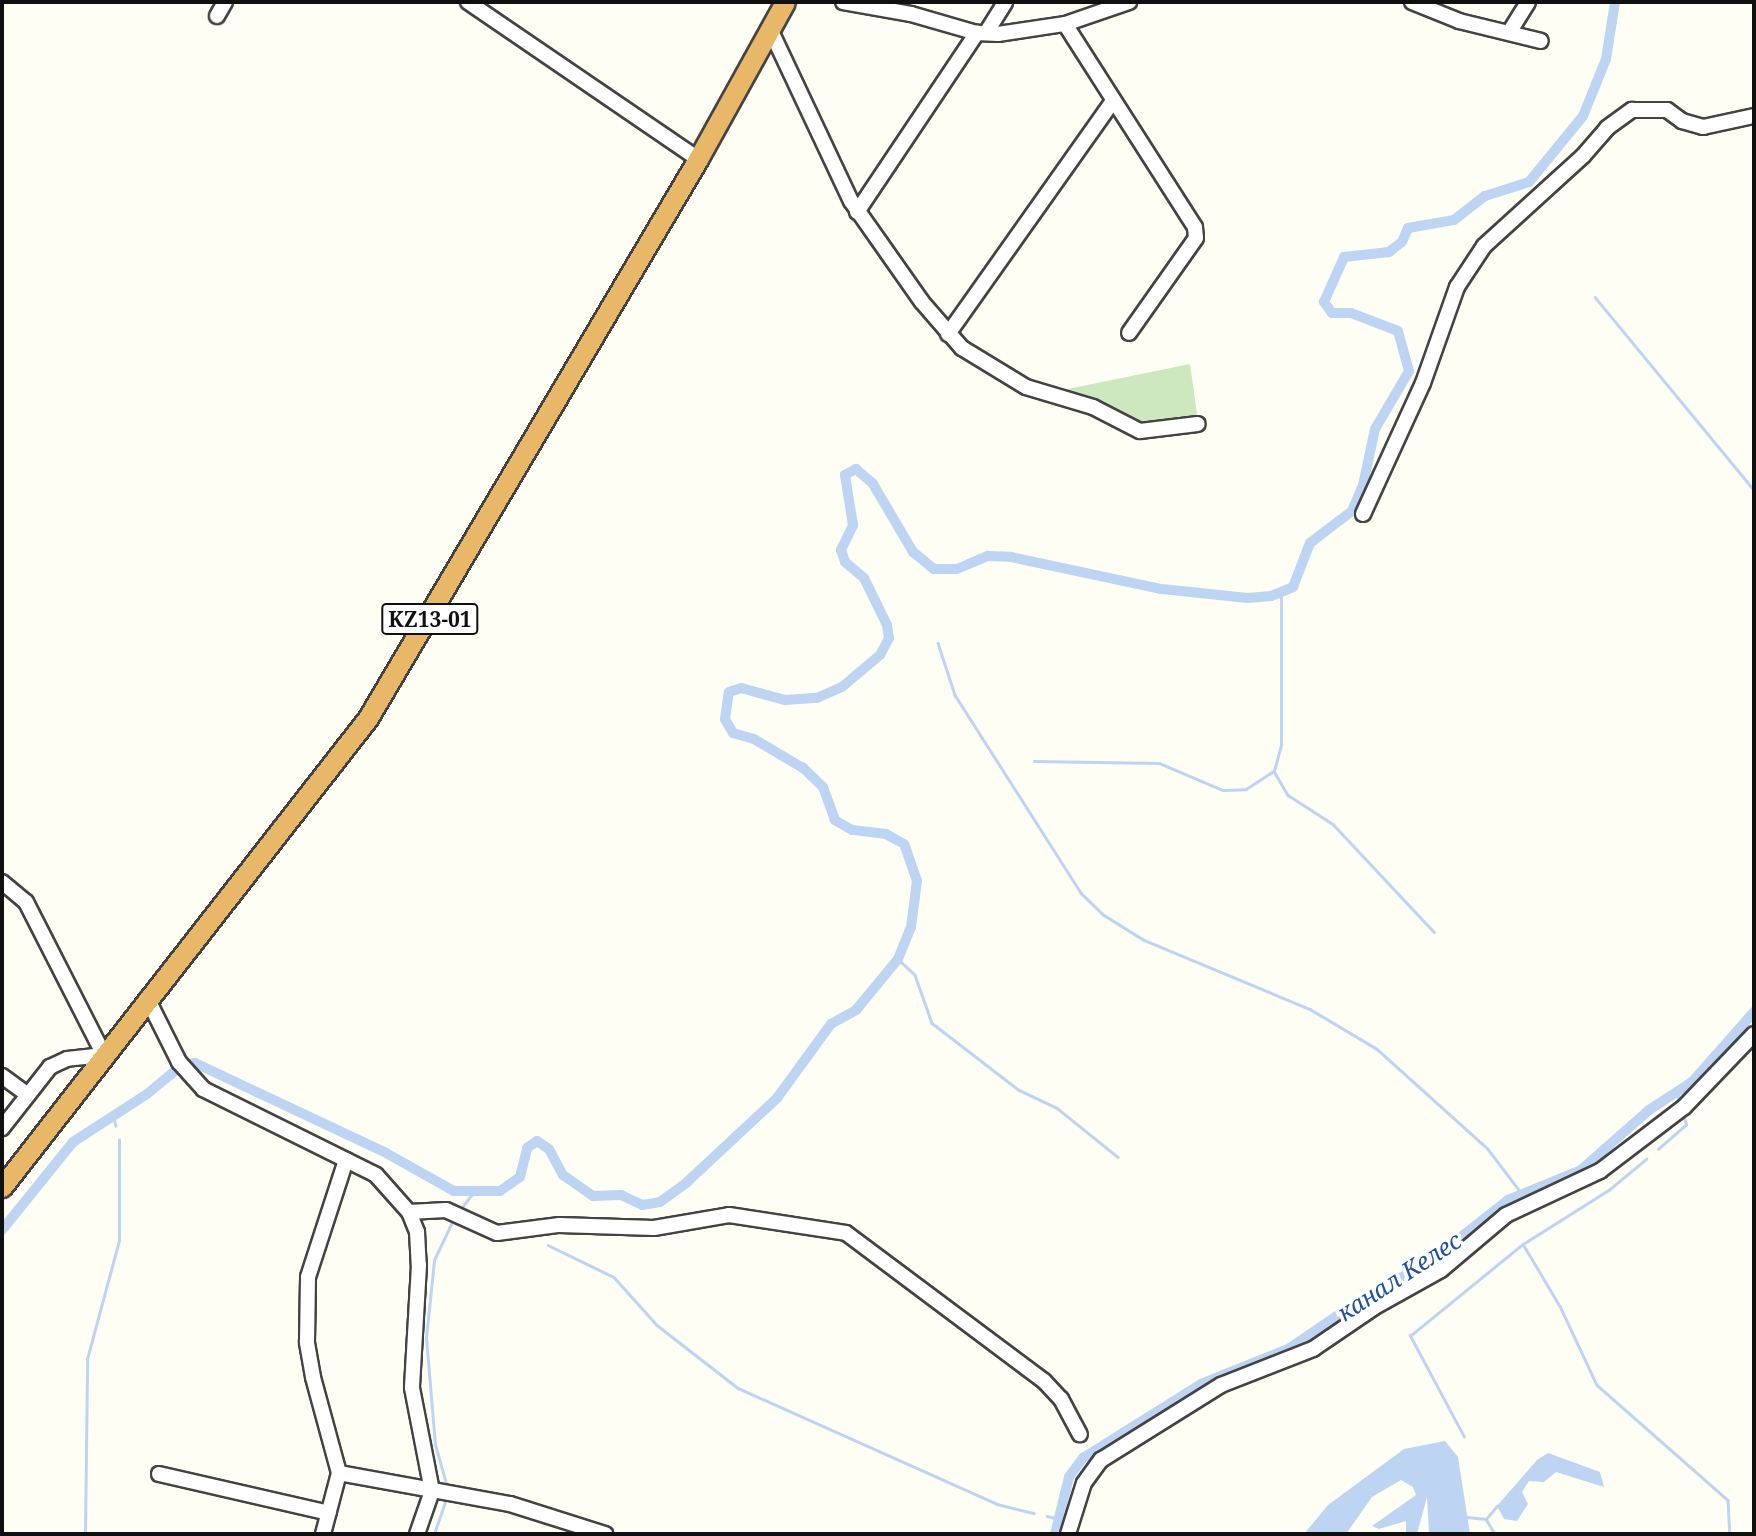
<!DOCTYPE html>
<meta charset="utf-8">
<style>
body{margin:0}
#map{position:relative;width:1756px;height:1536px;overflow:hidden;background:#fefef4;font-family:"Noto Serif",serif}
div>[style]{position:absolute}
.green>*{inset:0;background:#cde7bf}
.water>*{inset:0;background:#bdd5f2}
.stream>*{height:2.5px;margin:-1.25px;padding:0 1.25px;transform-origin:1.25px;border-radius:1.25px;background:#bdd5f2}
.canal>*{height:10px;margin:-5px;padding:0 5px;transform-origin:5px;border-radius:5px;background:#bdd5f2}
.roads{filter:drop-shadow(2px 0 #434343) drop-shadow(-2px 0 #434343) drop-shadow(0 2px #434343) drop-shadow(0 -2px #434343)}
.minor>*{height:14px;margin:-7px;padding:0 7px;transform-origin:7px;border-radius:7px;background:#fff}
.highway>*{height:19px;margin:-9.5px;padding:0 9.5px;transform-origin:9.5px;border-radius:9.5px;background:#e8b868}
span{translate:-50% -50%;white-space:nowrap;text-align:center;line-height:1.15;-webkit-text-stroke:7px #fff;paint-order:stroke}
.shield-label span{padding:2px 5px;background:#fff;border:2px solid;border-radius:5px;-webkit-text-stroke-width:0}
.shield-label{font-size:21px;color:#101010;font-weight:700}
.water-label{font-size:24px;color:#225199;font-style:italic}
.frame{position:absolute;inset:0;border:4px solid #101010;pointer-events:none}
</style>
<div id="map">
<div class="green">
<div style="clip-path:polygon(1190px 364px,1198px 421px,1134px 427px,1058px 391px)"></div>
</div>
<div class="water">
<div style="clip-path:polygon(1445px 1441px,1458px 1457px,1470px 1534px,1429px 1534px,1427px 1497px,1417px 1534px,1406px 1534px,1406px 1521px,1379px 1529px,1372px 1526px,1416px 1495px,1413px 1487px,1401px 1480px,1372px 1497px,1346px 1534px,1304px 1534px,1328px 1505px,1404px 1449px)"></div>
<div style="clip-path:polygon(1548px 1453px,1600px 1472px,1604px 1487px,1556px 1472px,1544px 1482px,1529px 1481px,1522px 1492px,1528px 1504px,1517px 1521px,1504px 1519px,1497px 1506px,1537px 1460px)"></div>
</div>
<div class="stream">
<div style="left:1595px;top:297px;width:250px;rotate:50.5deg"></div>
<div style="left:938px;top:643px;width:55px;rotate:71.9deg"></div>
<div style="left:955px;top:695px;width:235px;rotate:57.5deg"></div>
<div style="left:1081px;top:893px;width:32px;rotate:44deg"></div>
<div style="left:1104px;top:915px;width:47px;rotate:32deg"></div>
<div style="left:1144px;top:940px;width:180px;rotate:22.6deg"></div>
<div style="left:1310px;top:1009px;width:78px;rotate:30.8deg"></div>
<div style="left:1377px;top:1049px;width:149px;rotate:42deg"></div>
<div style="left:1488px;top:1149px;width:56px;rotate:52.9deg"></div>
<div style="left:1034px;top:761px;width:125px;rotate:0.9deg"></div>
<div style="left:1159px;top:763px;width:69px;rotate:22.9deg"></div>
<div style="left:1223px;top:790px;width:23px;rotate:-2deg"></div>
<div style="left:1246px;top:789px;width:33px;rotate:-33deg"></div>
<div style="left:1274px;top:771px;width:28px;rotate:-75deg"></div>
<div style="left:1281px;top:744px;width:152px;rotate:-90deg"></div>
<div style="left:1274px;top:771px;width:28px;rotate:60deg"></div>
<div style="left:1288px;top:795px;width:54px;rotate:32.8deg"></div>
<div style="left:1333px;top:824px;width:148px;rotate:46.9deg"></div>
<div style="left:898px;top:959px;width:23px;rotate:43deg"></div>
<div style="left:915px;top:975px;width:51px;rotate:70.5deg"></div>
<div style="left:932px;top:1023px;width:110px;rotate:37.6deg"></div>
<div style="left:1019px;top:1090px;width:42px;rotate:25.3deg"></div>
<div style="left:1057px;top:1108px;width:78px;rotate:38.8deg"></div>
<div style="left:1677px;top:1092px;width:10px;rotate:73deg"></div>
<div style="left:113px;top:1114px;width:12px;rotate:76deg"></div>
<div style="left:1658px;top:1149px;width:37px;rotate:-41deg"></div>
<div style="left:1686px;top:1125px;width:7px;rotate:-106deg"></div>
<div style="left:460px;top:1210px;width:21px;rotate:-53deg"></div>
<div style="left:1523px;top:1244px;width:72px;rotate:59.2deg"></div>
<div style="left:1560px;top:1306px;width:87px;rotate:64.9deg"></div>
<div style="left:1597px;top:1385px;width:174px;rotate:41.3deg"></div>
<div style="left:1728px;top:1500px;width:34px;rotate:87deg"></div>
<div style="left:548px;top:1245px;width:73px;rotate:25.9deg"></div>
<div style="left:614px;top:1277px;width:64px;rotate:48.1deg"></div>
<div style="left:657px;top:1325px;width:103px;rotate:37.9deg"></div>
<div style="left:738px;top:1388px;width:284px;rotate:24.1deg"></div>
<div style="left:997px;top:1504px;width:38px;rotate:14deg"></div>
<div style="left:1464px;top:1437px;width:115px;rotate:-118.1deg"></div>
<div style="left:1410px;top:1336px;width:146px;rotate:-39.2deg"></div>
<div style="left:1523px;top:1244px;width:103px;rotate:-32.3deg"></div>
<div style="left:1610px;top:1189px;width:47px;rotate:-39.8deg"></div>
<div style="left:447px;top:1487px;width:44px;rotate:-105.9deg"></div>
<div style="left:435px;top:1445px;width:107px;rotate:-94.8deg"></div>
<div style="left:426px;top:1338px;width:78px;rotate:-84.1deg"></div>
<div style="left:434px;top:1260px;width:47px;rotate:-64.5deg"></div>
<div style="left:1047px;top:1516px;width:12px;rotate:14deg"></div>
<div style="left:1467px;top:1517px;width:19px;rotate:6deg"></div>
<div style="left:1486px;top:1519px;width:17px;rotate:59deg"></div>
<div style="left:1486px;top:1519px;width:17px;rotate:-50deg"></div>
<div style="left:85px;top:1534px;width:175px;rotate:-89.3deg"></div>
<div style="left:87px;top:1359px;width:123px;rotate:-74.9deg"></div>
<div style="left:119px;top:1240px;width:100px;rotate:-90deg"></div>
<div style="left:434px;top:1534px;width:39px;rotate:-71deg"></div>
</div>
<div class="canal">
<div style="left:2px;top:1230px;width:113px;rotate:-51.1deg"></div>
<div style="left:73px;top:1142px;width:88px;rotate:-33deg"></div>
<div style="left:147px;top:1094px;width:45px;rotate:-39.6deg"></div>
<div style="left:182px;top:1065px;width:13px;rotate:-9deg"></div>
<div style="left:195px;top:1063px;width:211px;rotate:25.2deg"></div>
<div style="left:386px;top:1153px;width:78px;rotate:29.2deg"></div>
<div style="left:454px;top:1191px;width:46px"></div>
<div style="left:500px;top:1191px;width:24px;rotate:-35deg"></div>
<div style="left:520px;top:1177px;width:30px;rotate:-76deg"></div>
<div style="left:527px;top:1148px;width:12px;rotate:-35deg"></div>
<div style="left:537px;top:1141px;width:14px;rotate:34deg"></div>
<div style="left:549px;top:1149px;width:30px;rotate:62deg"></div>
<div style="left:563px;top:1175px;width:37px;rotate:35deg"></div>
<div style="left:593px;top:1196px;width:28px;rotate:-2deg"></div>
<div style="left:621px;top:1195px;width:23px;rotate:25deg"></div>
<div style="left:642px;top:1205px;width:18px;rotate:-9deg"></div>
<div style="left:660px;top:1202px;width:32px;rotate:-36deg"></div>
<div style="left:686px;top:1183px;width:125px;rotate:-43deg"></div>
<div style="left:777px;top:1098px;width:92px;rotate:-53.9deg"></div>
<div style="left:831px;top:1024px;width:29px;rotate:-29deg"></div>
<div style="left:856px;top:1010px;width:66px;rotate:-50.5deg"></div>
<div style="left:898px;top:959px;width:35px;rotate:-68deg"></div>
<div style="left:911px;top:927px;width:46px;rotate:-82.6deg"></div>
<div style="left:917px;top:881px;width:39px;rotate:-109deg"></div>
<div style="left:904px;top:844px;width:21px;rotate:-151deg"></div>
<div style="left:886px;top:834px;width:34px;rotate:-173deg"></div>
<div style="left:852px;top:830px;width:20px;rotate:-150deg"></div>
<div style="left:835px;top:820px;width:35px;rotate:-110deg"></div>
<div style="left:823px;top:787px;width:28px;rotate:-136deg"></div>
<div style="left:803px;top:768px;width:57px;rotate:-149.4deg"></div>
<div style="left:754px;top:739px;width:22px;rotate:-164deg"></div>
<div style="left:733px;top:733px;width:16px;rotate:-120deg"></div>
<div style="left:725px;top:719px;width:27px;rotate:-82deg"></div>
<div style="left:729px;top:692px;width:13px;rotate:-18deg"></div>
<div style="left:741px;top:688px;width:46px;rotate:15.3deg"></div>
<div style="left:785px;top:700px;width:32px;rotate:-4deg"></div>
<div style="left:817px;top:698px;width:27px;rotate:-24deg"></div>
<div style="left:842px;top:687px;width:50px;rotate:-40.1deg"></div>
<div style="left:880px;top:655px;width:19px;rotate:-62deg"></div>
<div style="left:889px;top:638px;width:13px;rotate:-99deg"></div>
<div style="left:887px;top:625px;width:52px;rotate:-116.1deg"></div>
<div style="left:864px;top:578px;width:25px;rotate:-140deg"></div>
<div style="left:845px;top:562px;width:13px;rotate:-108deg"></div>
<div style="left:841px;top:550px;width:28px;rotate:-64deg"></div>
<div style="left:853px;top:525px;width:51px;rotate:-99.1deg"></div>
<div style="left:845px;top:475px;width:13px;rotate:-29deg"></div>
<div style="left:856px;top:469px;width:23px;rotate:41deg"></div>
<div style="left:873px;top:484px;width:79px;rotate:59.5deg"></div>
<div style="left:913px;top:552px;width:27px;rotate:39deg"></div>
<div style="left:934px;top:569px;width:23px"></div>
<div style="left:957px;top:569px;width:34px;rotate:-23deg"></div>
<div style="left:988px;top:556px;width:23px;rotate:2deg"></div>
<div style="left:1011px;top:557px;width:154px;rotate:12deg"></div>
<div style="left:1162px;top:589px;width:86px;rotate:6deg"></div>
<div style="left:1248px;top:598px;width:23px;rotate:-5deg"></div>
<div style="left:1271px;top:596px;width:24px;rotate:-22deg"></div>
<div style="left:1293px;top:587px;width:47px;rotate:-68.9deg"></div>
<div style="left:1310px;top:543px;width:53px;rotate:-37.3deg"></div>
<div style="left:1352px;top:511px;width:28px;rotate:-67deg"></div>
<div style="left:1363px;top:485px;width:57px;rotate:-77.9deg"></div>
<div style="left:1375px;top:429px;width:67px;rotate:-59.6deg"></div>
<div style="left:1409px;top:371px;width:41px;rotate:-105.4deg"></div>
<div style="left:1398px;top:331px;width:50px;rotate:-159deg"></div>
<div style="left:1351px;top:313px;width:19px;rotate:180deg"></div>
<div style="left:1332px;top:313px;width:14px;rotate:-126deg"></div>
<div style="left:1324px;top:302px;width:49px;rotate:-66deg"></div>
<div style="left:1344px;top:257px;width:45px;rotate:-6.3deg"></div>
<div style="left:1389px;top:252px;width:16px;rotate:-38deg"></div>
<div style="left:1402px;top:242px;width:15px;rotate:-67deg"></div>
<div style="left:1408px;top:228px;width:47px;rotate:-9.9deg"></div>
<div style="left:1454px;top:220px;width:39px;rotate:-38deg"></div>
<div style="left:1485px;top:196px;width:46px;rotate:-17.7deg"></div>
<div style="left:1529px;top:182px;width:85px;rotate:-50.7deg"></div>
<div style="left:1583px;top:116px;width:61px;rotate:-68deg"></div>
<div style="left:1606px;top:59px;width:58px;rotate:-81deg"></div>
<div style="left:1055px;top:1534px;width:59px;rotate:-76.2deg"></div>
<div style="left:1069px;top:1477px;width:24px;rotate:-54deg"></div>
<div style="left:1083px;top:1458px;width:139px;rotate:-32.1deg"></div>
<div style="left:1201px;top:1384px;width:96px;rotate:-22deg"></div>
<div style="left:1290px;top:1348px;width:103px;rotate:-34.3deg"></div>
<div style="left:1375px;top:1290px;width:53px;rotate:-25.6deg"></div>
<div style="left:1423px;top:1267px;width:108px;rotate:-38.2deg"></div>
<div style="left:1508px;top:1200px;width:79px;rotate:-22.3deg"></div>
<div style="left:1581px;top:1170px;width:91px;rotate:-41.4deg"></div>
<div style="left:1649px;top:1110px;width:51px;rotate:-33.1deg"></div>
<div style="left:1692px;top:1082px;width:94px;rotate:-48.5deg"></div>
</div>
<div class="roads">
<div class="minor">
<div style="left:468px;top:2px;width:278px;rotate:34.3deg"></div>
<div style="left:843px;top:2px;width:69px;rotate:10deg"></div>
<div style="left:911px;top:14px;width:69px;rotate:16.1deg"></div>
<div style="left:977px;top:33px;width:21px;rotate:3deg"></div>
<div style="left:998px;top:34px;width:68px;rotate:-8.5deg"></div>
<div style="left:1065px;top:24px;width:68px;rotate:-19deg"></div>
<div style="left:1412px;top:2px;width:51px;rotate:22deg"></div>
<div style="left:1459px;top:21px;width:84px;rotate:13.7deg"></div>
<div style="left:217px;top:16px;width:16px;rotate:-60deg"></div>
<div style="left:1065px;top:24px;width:241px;rotate:57.4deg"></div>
<div style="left:1195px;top:227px;width:11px;rotate:85deg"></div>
<div style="left:1196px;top:238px;width:116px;rotate:125.2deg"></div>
<div style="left:770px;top:29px;width:190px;rotate:64.8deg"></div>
<div style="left:851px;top:201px;width:123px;rotate:54.9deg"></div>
<div style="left:922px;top:302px;width:61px;rotate:49deg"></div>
<div style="left:962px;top:348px;width:75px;rotate:31.4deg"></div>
<div style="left:1026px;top:387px;width:70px;rotate:16.6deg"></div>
<div style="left:1093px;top:407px;width:53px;rotate:27.1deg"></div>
<div style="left:1140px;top:431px;width:58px;rotate:-6.9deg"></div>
<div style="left:1510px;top:31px;width:34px;rotate:-58deg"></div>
<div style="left:986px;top:33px;width:36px;rotate:-58deg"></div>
<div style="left:857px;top:212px;width:216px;rotate:-56.2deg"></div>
<div style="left:948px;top:334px;width:286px;rotate:-54.7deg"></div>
<div style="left:1363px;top:514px;width:144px;rotate:-65.4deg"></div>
<div style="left:1423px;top:383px;width:102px;rotate:-70.5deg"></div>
<div style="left:1457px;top:287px;width:49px;rotate:-56.6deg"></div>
<div style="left:1484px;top:246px;width:134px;rotate:-42.3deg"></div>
<div style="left:1583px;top:156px;width:37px;rotate:-49deg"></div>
<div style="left:1607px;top:128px;width:31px;rotate:-36deg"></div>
<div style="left:1632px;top:110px;width:35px"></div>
<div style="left:1667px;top:110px;width:19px;rotate:36deg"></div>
<div style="left:1682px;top:121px;width:22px;rotate:16deg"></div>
<div style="left:1703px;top:127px;width:52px;rotate:-12.2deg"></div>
<div style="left:2px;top:882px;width:31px;rotate:40deg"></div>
<div style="left:26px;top:902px;width:172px;rotate:63deg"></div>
<div style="left:104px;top:1055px;width:37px;rotate:174deg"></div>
<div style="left:67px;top:1059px;width:19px;rotate:155deg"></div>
<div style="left:50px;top:1067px;width:78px;rotate:128.2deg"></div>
<div style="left:147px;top:998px;width:72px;rotate:63.4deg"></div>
<div style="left:179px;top:1062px;width:36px;rotate:48deg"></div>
<div style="left:203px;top:1089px;width:193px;rotate:26.4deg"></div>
<div style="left:376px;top:1175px;width:50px;rotate:48.3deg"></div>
<div style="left:409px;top:1212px;width:22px;rotate:68deg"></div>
<div style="left:417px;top:1232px;width:33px;rotate:87deg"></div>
<div style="left:419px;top:1265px;width:123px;rotate:93.3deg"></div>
<div style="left:412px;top:1388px;width:105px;rotate:79deg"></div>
<div style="left:432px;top:1491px;width:46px;rotate:109.2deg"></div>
<div style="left:2px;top:1076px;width:32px;rotate:36deg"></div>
<div style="left:409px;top:1212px;width:37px;rotate:-3deg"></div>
<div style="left:446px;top:1210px;width:56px;rotate:24.3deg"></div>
<div style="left:497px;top:1233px;width:63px;rotate:-7.4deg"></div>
<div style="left:559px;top:1225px;width:95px;rotate:1.8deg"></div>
<div style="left:654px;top:1228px;width:76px;rotate:-9.8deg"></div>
<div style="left:729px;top:1215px;width:118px;rotate:8.7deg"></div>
<div style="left:846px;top:1233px;width:247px;rotate:36.8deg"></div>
<div style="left:1044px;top:1381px;width:25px;rotate:47deg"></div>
<div style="left:1061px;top:1399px;width:40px;rotate:62deg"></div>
<div style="left:339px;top:1473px;width:174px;rotate:10.3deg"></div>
<div style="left:510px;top:1504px;width:100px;rotate:17.5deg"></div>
<div style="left:159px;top:1474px;width:174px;rotate:12.9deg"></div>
<div style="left:323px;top:1534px;width:63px;rotate:-75.3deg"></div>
<div style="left:339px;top:1473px;width:99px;rotate:-105.2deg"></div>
<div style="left:313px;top:1377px;width:36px;rotate:-100deg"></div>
<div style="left:307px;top:1342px;width:65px;rotate:-89.1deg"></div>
<div style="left:308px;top:1277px;width:123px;rotate:-72deg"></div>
<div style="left:1068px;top:1534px;width:53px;rotate:-72.6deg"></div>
<div style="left:1084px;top:1483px;width:29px;rotate:-54deg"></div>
<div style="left:1101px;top:1460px;width:142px;rotate:-32deg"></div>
<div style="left:1221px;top:1385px;width:99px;rotate:-21.4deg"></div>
<div style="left:1313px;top:1349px;width:73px;rotate:-34.3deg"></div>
<div style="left:1373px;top:1308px;width:78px;rotate:-29.2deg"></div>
<div style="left:1441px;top:1270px;width:85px;rotate:-40.2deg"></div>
<div style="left:1506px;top:1215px;width:104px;rotate:-25.1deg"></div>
<div style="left:1600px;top:1171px;width:106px;rotate:-37.3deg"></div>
<div style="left:1684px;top:1107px;width:101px;rotate:-46.2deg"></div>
</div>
<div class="highway">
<div style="left:2px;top:1187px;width:595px;rotate:-52.03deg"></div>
<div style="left:368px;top:718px;width:649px;rotate:-59.44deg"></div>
<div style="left:698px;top:159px;width:179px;rotate:-61deg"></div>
</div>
</div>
<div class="shield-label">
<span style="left:430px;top:619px">KZ13-01</span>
</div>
<div class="water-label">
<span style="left:1399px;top:1276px;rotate:-33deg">канал Келес</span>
</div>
<div class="frame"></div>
</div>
